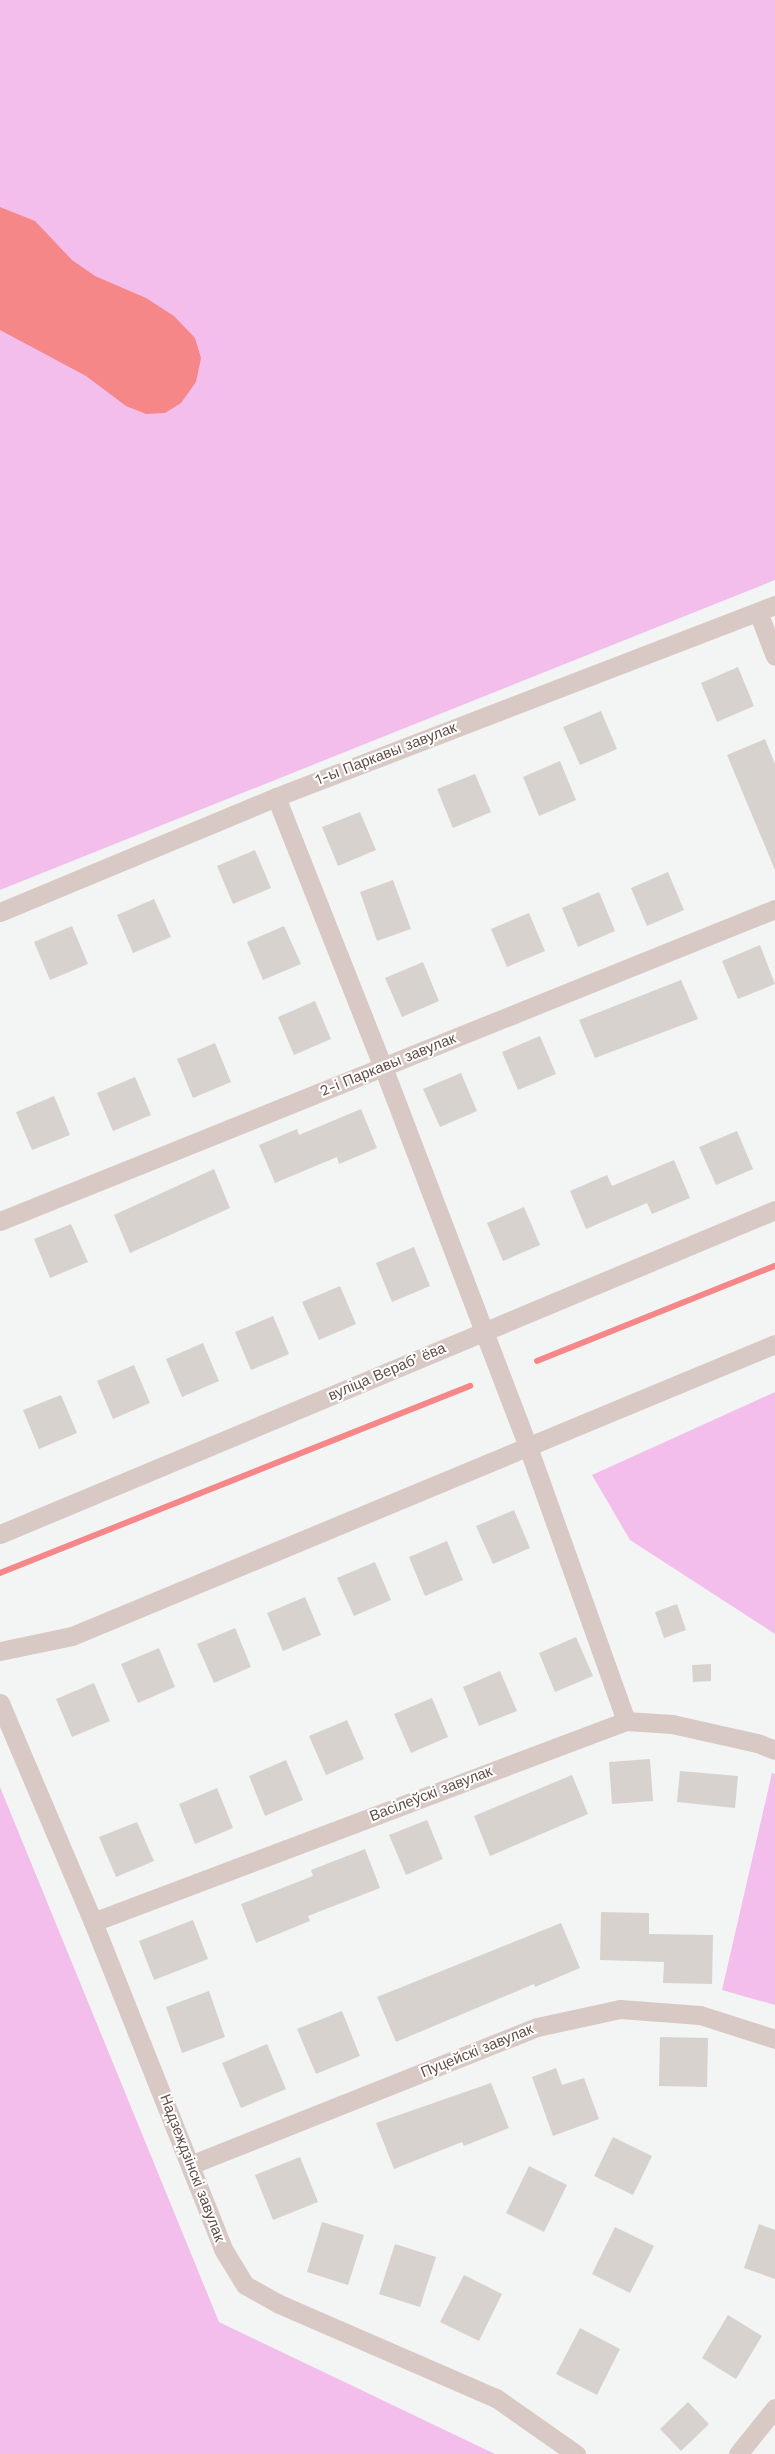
<!DOCTYPE html>
<meta charset="utf-8">
<style>
body{margin:0}
#map{position:relative;width:775px;height:2454px;overflow:hidden;background:#f2f5f4;font-family:"Work Sans",sans-serif}
div>[style]{position:absolute}
.green>*{inset:0;background:#f4beec}
.water>*{inset:0;background:#f58789}
.stream>*{height:5.5px;margin:-2.75px;padding:0 2.75px;transform-origin:2.75px;border-radius:2.75px;background:#f58789}
.building>*{inset:0;background:#d8d2ce}
.minor>*{height:19px;margin:-9.5px;padding:0 9.5px;transform-origin:9.5px;border-radius:9.5px;background:#d8c9c5}
span{translate:-50% -50%;white-space:nowrap;text-align:center;line-height:1.15;-webkit-text-stroke:4px #fff;paint-order:stroke}
.street-label{font-size:15px;color:#624e48}
</style>
<div id="map">
<div class="green">
<div style="clip-path:polygon(0 0,775px 0,775px 580px,0 890px)"></div>
<div style="clip-path:polygon(775px 1392px,775px 1634px,630px 1540px,592px 1475px)"></div>
<div style="clip-path:polygon(772px 1773px,775px 1774px,775px 2005px,722px 1990px)"></div>
<div style="clip-path:polygon(0 1787px,219px 2322px,495px 2454px,0 2454px)"></div>
</div>
<div class="water">
<div style="clip-path:polygon(0 207px,35px 221px,72px 260px,95px 276px,146px 298px,174px 316px,195px 338px,201px 358px,196px 382px,181px 403px,165px 413px,146px 414px,126px 406px,86px 376px,0 330px)"></div>
</div>
<div class="stream">
<div style="left:537px;top:1361px;width:256px;rotate:-21.8deg"></div>
<div style="left:0;top:1573px;width:506px;rotate:-21.7deg"></div>
</div>
<div class="building">
<div style="clip-path:polygon(738px 667px,754px 706px,717px 722px,701px 683px)"></div>
<div style="clip-path:polygon(601px 711px,617px 749px,580px 765px,563px 727px)"></div>
<div style="clip-path:polygon(765px 739px,775px 764px,775px 870px,727px 755px)"></div>
<div style="clip-path:polygon(560px 761px,576px 800px,539px 816px,523px 777px)"></div>
<div style="clip-path:polygon(475px 774px,491px 812px,453px 828px,437px 789px)"></div>
<div style="clip-path:polygon(360px 812px,376px 850px,338px 866px,322px 827px)"></div>
<div style="clip-path:polygon(255px 850px,271px 888px,233px 904px,217px 866px)"></div>
<div style="clip-path:polygon(668px 872px,684px 910px,647px 926px,631px 888px)"></div>
<div style="clip-path:polygon(393px 880px,411px 929px,377px 941px,360px 892px)"></div>
<div style="clip-path:polygon(599px 892px,615px 931px,578px 947px,562px 908px)"></div>
<div style="clip-path:polygon(154px 899px,171px 937px,133px 953px,117px 915px)"></div>
<div style="clip-path:polygon(529px 913px,545px 951px,507px 967px,491px 929px)"></div>
<div style="clip-path:polygon(72px 926px,88px 964px,50px 980px,34px 942px)"></div>
<div style="clip-path:polygon(284px 926px,301px 964px,263px 980px,247px 942px)"></div>
<div style="clip-path:polygon(760px 945px,775px 984px,738px 999px,722px 961px)"></div>
<div style="clip-path:polygon(423px 962px,439px 1001px,402px 1017px,385px 978px)"></div>
<div style="clip-path:polygon(681px 980px,698px 1019px,595px 1058px,579px 1020px)"></div>
<div style="clip-path:polygon(315px 1001px,331px 1039px,294px 1055px,278px 1017px)"></div>
<div style="clip-path:polygon(540px 1036px,556px 1074px,518px 1090px,502px 1052px)"></div>
<div style="clip-path:polygon(215px 1043px,231px 1082px,193px 1098px,177px 1059px)"></div>
<div style="clip-path:polygon(461px 1073px,477px 1111px,440px 1127px,423px 1089px)"></div>
<div style="clip-path:polygon(135px 1077px,151px 1115px,113px 1131px,97px 1093px)"></div>
<div style="clip-path:polygon(54px 1096px,70px 1135px,32px 1150px,16px 1112px)"></div>
<div style="clip-path:polygon(361px 1109px,377px 1148px,339px 1164px,337px 1157px,275px 1183px,259px 1145px,297px 1129px,299px 1135px)"></div>
<div style="clip-path:polygon(737px 1131px,753px 1169px,716px 1185px,699px 1147px)"></div>
<div style="clip-path:polygon(674px 1160px,690px 1198px,652px 1214px,647px 1203px,586px 1229px,570px 1191px,607px 1175px,612px 1186px)"></div>
<div style="clip-path:polygon(214px 1169px,230px 1208px,130px 1253px,114px 1215px)"></div>
<div style="clip-path:polygon(524px 1207px,540px 1245px,503px 1261px,487px 1223px)"></div>
<div style="clip-path:polygon(71px 1224px,88px 1262px,50px 1278px,34px 1239px)"></div>
<div style="clip-path:polygon(414px 1247px,430px 1286px,392px 1302px,376px 1263px)"></div>
<div style="clip-path:polygon(340px 1286px,356px 1324px,319px 1340px,302px 1302px)"></div>
<div style="clip-path:polygon(273px 1316px,289px 1354px,251px 1370px,235px 1332px)"></div>
<div style="clip-path:polygon(203px 1343px,219px 1381px,182px 1397px,166px 1359px)"></div>
<div style="clip-path:polygon(134px 1365px,150px 1403px,113px 1419px,97px 1381px)"></div>
<div style="clip-path:polygon(61px 1395px,77px 1433px,39px 1449px,23px 1410px)"></div>
<div style="clip-path:polygon(514px 1510px,530px 1548px,493px 1564px,476px 1526px)"></div>
<div style="clip-path:polygon(447px 1541px,463px 1580px,425px 1596px,409px 1557px)"></div>
<div style="clip-path:polygon(375px 1562px,391px 1600px,354px 1616px,337px 1578px)"></div>
<div style="clip-path:polygon(305px 1597px,321px 1635px,283px 1651px,267px 1613px)"></div>
<div style="clip-path:polygon(677px 1604px,686px 1630px,664px 1638px,655px 1612px)"></div>
<div style="clip-path:polygon(235px 1628px,251px 1667px,214px 1683px,197px 1644px)"></div>
<div style="clip-path:polygon(576px 1637px,593px 1676px,555px 1692px,539px 1653px)"></div>
<div style="clip-path:polygon(159px 1648px,175px 1687px,138px 1703px,121px 1664px)"></div>
<div style="clip-path:polygon(711px 1664px,711px 1681px,693px 1682px,692px 1665px)"></div>
<div style="clip-path:polygon(500px 1671px,517px 1711px,479px 1726px,463px 1687px)"></div>
<div style="clip-path:polygon(94px 1683px,110px 1721px,72px 1737px,56px 1699px)"></div>
<div style="clip-path:polygon(432px 1698px,448px 1737px,411px 1753px,394px 1714px)"></div>
<div style="clip-path:polygon(347px 1720px,364px 1759px,326px 1775px,309px 1736px)"></div>
<div style="clip-path:polygon(650px 1759px,653px 1801px,612px 1804px,609px 1762px)"></div>
<div style="clip-path:polygon(286px 1760px,303px 1800px,265px 1816px,249px 1776px)"></div>
<div style="clip-path:polygon(680px 1771px,738px 1776px,735px 1808px,677px 1802px)"></div>
<div style="clip-path:polygon(572px 1775px,588px 1814px,490px 1856px,474px 1816px)"></div>
<div style="clip-path:polygon(217px 1788px,233px 1828px,195px 1844px,179px 1804px)"></div>
<div style="clip-path:polygon(427px 1820px,443px 1859px,406px 1875px,389px 1835px)"></div>
<div style="clip-path:polygon(137px 1822px,154px 1861px,116px 1877px,99px 1837px)"></div>
<div style="clip-path:polygon(365px 1849px,380px 1888px,308px 1916px,310px 1921px,256px 1943px,241px 1904px,313px 1876px,311px 1870px)"></div>
<div style="clip-path:polygon(601px 1912px,649px 1913px,649px 1934px,713px 1935px,712px 1984px,663px 1983px,664px 1962px,600px 1960px)"></div>
<div style="clip-path:polygon(193px 1920px,208px 1959px,154px 1980px,139px 1941px)"></div>
<div style="clip-path:polygon(561px 1923px,580px 1968px,535px 1987px,534px 1984px,396px 2042px,377px 1997px)"></div>
<div style="clip-path:polygon(209px 1991px,225px 2037px,182px 2053px,166px 2007px)"></div>
<div style="clip-path:polygon(342px 2011px,360px 2056px,316px 2074px,297px 2029px)"></div>
<div style="clip-path:polygon(660px 2037px,708px 2038px,707px 2087px,659px 2086px)"></div>
<div style="clip-path:polygon(267px 2044px,286px 2089px,241px 2108px,222px 2063px)"></div>
<div style="clip-path:polygon(556px 2068px,562px 2085px,584px 2078px,599px 2119px,553px 2136px,532px 2077px)"></div>
<div style="clip-path:polygon(491px 2083px,509px 2128px,464px 2146px,462px 2142px,394px 2169px,376px 2123px)"></div>
<div style="clip-path:polygon(613px 2137px,652px 2156px,633px 2195px,594px 2176px)"></div>
<div style="clip-path:polygon(300px 2157px,318px 2202px,273px 2220px,255px 2175px)"></div>
<div style="clip-path:polygon(529px 2166px,567px 2185px,544px 2232px,506px 2213px)"></div>
<div style="clip-path:polygon(322px 2222px,364px 2235px,348px 2285px,307px 2272px)"></div>
<div style="clip-path:polygon(759px 2224px,775px 2230px,775px 2279px,744px 2268px)"></div>
<div style="clip-path:polygon(615px 2227px,654px 2246px,630px 2293px,592px 2274px)"></div>
<div style="clip-path:polygon(395px 2244px,436px 2257px,420px 2307px,379px 2294px)"></div>
<div style="clip-path:polygon(464px 2275px,502px 2294px,479px 2341px,440px 2322px)"></div>
<div style="clip-path:polygon(728px 2315px,762px 2336px,736px 2379px,702px 2358px)"></div>
<div style="clip-path:polygon(580px 2328px,620px 2349px,597px 2395px,556px 2374px)"></div>
<div style="clip-path:polygon(688px 2402px,709px 2424px,681px 2451px,660px 2429px)"></div>
</div>
<div class="minor">
<div style="left:758px;top:612px;width:47px;rotate:68.9deg"></div>
<div style="left:276px;top:797px;width:290px;rotate:68.4deg"></div>
<div style="left:383px;top:1067px;width:407px;rotate:69.1deg"></div>
<div style="left:528px;top:1447px;width:291px;rotate:70.3deg"></div>
<div style="left:0;top:912px;width:299px;rotate:-22.6deg"></div>
<div style="left:276px;top:797px;width:535px;rotate:-21.05deg"></div>
<div style="left:0;top:1221px;width:835px;rotate:-21.93deg"></div>
<div style="left:0;top:1534px;width:840px;rotate:-22.69deg"></div>
<div style="left:0;top:1651px;width:74px;rotate:-11.8deg"></div>
<div style="left:72px;top:1636px;width:761px;rotate:-22.56deg"></div>
<div style="left:0;top:1703px;width:238px;rotate:67deg"></div>
<div style="left:93px;top:1922px;width:352px;rotate:68.3deg"></div>
<div style="left:223px;top:2249px;width:42px;rotate:58.6deg"></div>
<div style="left:245px;top:2285px;width:37px;rotate:29deg"></div>
<div style="left:277px;top:2303px;width:239px;rotate:23.5deg"></div>
<div style="left:496px;top:2398px;width:98px;rotate:35deg"></div>
<div style="left:93px;top:1922px;width:570px;rotate:-20.66deg"></div>
<div style="left:626px;top:1721px;width:46px;rotate:3.7deg"></div>
<div style="left:672px;top:1724px;width:87px;rotate:12.6deg"></div>
<div style="left:757px;top:1743px;width:19px;rotate:21deg"></div>
<div style="left:190px;top:2165px;width:373px;rotate:-21.7deg"></div>
<div style="left:537px;top:2027px;width:85px;rotate:-12.2deg"></div>
<div style="left:620px;top:2009px;width:80px;rotate:4.3deg"></div>
<div style="left:700px;top:2015px;width:79px;rotate:17.7deg"></div>
<div style="left:738px;top:2454px;width:59px;rotate:-51.2deg"></div>
</div>
<div class="street-label">
<span style="left:386px;top:754px;rotate:-21deg">1-ы Паркавы завулак</span>
<span style="left:388px;top:1065px;rotate:-22deg">2-і Паркавы завулак</span>
<span style="left:387px;top:1372px;rotate:-23deg">вуліца Верабʼёва</span>
<span style="left:431px;top:1794px;rotate:-21deg">Васілеўскі завулак</span>
<span style="left:477px;top:2051px;rotate:-22deg">Пуцейскі завулак</span>
<span style="left:192px;top:2168px;rotate:69deg">Надзеждзінскі завулак</span>
</div>
</div>
